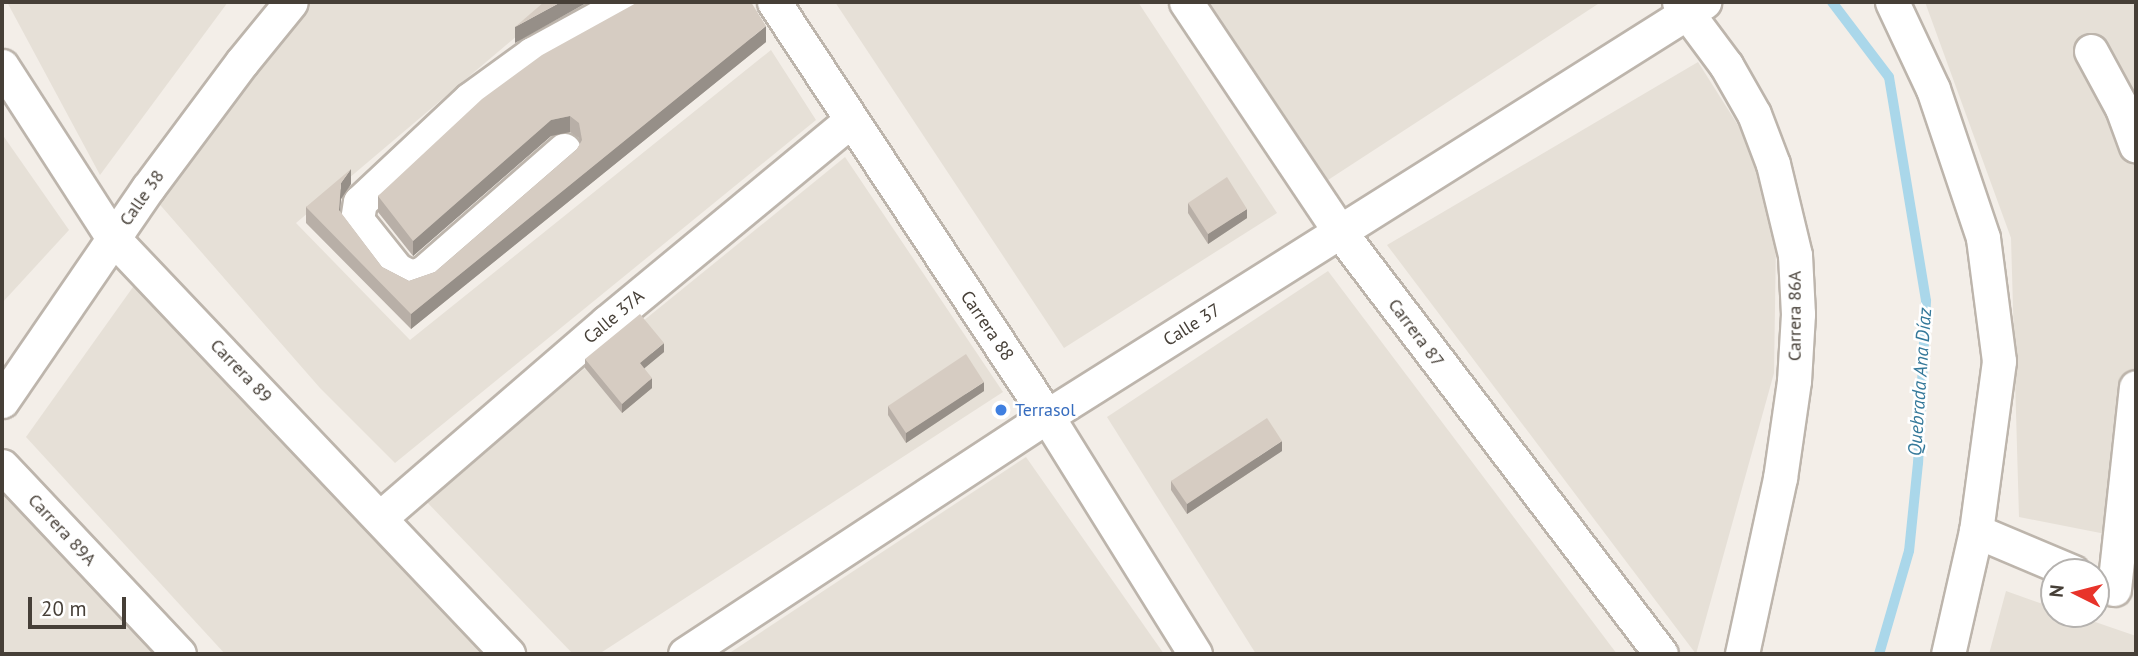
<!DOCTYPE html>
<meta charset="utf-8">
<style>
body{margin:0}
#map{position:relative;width:2138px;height:656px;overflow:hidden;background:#f3eee8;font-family:"PT Sans",sans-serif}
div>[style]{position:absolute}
.residential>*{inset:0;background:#e6e0d7}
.stream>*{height:10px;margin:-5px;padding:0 5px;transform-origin:5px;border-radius:5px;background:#aad7ea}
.roads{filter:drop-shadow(2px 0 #bdb5ac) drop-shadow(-2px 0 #bdb5ac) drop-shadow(0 2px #bdb5ac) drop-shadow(0 -2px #bdb5ac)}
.minor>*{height:33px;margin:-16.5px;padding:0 16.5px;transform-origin:16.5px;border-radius:16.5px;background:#fff}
.wall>*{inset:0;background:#b8afa7}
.shaded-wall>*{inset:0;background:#968f88}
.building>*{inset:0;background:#d6ccc2}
.dots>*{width:19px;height:19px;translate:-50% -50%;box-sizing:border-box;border:4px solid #fff;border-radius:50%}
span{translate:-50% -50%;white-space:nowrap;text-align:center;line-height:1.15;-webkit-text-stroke:5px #fff;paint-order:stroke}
.street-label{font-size:18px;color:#463f37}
.shop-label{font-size:18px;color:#366cbe}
.left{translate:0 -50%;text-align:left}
.water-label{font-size:19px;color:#35799a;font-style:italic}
.frame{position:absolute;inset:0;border:4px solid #463f37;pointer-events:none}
.north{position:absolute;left:2040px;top:558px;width:70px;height:70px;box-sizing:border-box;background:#fff;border:2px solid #b5b2af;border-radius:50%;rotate:276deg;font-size:19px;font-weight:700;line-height:28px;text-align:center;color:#463f37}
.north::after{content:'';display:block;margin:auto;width:24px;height:32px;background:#e8332a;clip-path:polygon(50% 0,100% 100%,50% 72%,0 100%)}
.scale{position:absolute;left:28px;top:597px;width:98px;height:32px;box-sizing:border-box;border:4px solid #463f37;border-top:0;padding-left:9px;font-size:21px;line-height:24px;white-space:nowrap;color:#463f37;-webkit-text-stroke:5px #fff;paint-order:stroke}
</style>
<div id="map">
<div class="residential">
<div style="clip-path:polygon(7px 2px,228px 2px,100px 175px)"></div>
<div style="clip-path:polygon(307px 2px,557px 2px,296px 223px,410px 340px,771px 50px,816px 120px,395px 463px,320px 388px,148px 191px)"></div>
<div style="clip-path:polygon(835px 2px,1138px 2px,1277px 213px,1064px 348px)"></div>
<div style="clip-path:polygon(1203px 2px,1601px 2px,1328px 180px)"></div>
<div style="clip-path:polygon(1925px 2px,2136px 2px,2136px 540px,2019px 517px,2011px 238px)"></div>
<div style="clip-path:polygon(1698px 62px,1748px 141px,1776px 240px,1774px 373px,1696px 654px,1387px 245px)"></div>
<div style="clip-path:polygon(2px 134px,69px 230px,2px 303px)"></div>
<div style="clip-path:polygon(845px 157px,1003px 392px,599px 654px,573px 654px,424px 499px)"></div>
<div style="clip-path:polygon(1328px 271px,1617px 654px,1256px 654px,1107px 417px)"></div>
<div style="clip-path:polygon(143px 273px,505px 654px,225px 654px,26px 437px)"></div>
<div style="clip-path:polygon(1026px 457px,1164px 654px,728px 654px)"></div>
<div style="clip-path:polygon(2px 486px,159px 654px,2px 654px)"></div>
<div style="clip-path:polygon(2006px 591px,2054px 608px,2054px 614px,2072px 614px,2136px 636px,2136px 654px,1989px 654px)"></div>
</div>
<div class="stream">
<div style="left:1832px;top:2px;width:94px;rotate:52.8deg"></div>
<div style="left:1889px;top:77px;width:227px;rotate:80.6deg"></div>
<div style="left:1926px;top:301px;width:162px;rotate:92.8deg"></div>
<div style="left:1918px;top:463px;width:88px;rotate:95.8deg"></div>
<div style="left:1909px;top:551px;width:107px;rotate:106.2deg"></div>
</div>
<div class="roads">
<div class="minor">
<div style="left:774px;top:2px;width:496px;rotate:56.6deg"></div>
<div style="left:1047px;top:416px;width:280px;rotate:58.1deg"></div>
<div style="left:1186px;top:2px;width:277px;rotate:56.2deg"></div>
<div style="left:1340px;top:232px;width:530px;rotate:52.74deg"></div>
<div style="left:1679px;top:2px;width:79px;rotate:53.3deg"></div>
<div style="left:1726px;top:65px;width:56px;rotate:60.3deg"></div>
<div style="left:1754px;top:114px;width:53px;rotate:69.2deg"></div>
<div style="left:1773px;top:164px;width:94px;rotate:76.4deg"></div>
<div style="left:1795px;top:255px;width:59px;rotate:87.1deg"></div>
<div style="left:1798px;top:314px;width:67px;rotate:93.4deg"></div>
<div style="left:1794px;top:381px;width:98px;rotate:98.2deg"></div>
<div style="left:1780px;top:478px;width:180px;rotate:102.2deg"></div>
<div style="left:1892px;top:2px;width:96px;rotate:64.8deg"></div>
<div style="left:1933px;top:89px;width:157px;rotate:71.4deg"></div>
<div style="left:1983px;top:238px;width:124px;rotate:82.6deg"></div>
<div style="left:1999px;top:361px;width:172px;rotate:97.7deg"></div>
<div style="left:1976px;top:531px;width:126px;rotate:102.8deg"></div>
<div style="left:2091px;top:51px;width:65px;rotate:61.5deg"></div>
<div style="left:2122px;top:108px;width:40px;rotate:69.8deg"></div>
<div style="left:2px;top:66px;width:205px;rotate:57.2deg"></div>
<div style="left:113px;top:238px;width:574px;rotate:46.48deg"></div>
<div style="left:564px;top:150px;width:187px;rotate:138.9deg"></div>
<div style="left:423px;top:273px;width:13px;rotate:162deg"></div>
<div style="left:411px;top:277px;width:16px;rotate:-153deg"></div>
<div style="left:397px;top:270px;width:64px;rotate:-128.7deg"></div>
<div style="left:357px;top:220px;width:18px;rotate:-81deg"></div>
<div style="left:360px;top:202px;width:151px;rotate:-43.1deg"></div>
<div style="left:470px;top:99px;width:77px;rotate:-36deg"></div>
<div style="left:532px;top:54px;width:108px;rotate:-28.7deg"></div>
<div style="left:2px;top:401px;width:258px;rotate:-55.6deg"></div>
<div style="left:148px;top:188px;width:157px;rotate:-53.3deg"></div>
<div style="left:242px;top:62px;width:77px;rotate:-50.8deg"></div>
<div style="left:2px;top:466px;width:258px;rotate:46.7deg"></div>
<div style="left:381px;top:517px;width:298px;rotate:-40.8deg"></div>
<div style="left:607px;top:322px;width:317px;rotate:-39.6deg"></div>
<div style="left:1976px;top:531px;width:105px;rotate:22.9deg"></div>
<div style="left:2114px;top:589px;width:203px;rotate:-83.8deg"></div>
<div style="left:685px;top:654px;width:433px;rotate:-33.3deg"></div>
<div style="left:1047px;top:416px;width:777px;rotate:-32.22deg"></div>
</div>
</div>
<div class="wall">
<div style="clip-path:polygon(637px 3px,766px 42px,411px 329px,306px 223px,306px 207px,351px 184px,341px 199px,340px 212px,382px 267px,409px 281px,435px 272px,577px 149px,580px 144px,579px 138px,570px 132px,551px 136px,413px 256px,378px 212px,378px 196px)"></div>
<div style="clip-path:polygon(1188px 203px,1247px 218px,1208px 244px,1188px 213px)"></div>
<div style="clip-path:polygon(664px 352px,644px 368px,652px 388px,622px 413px,585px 368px,585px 359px)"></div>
<div style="clip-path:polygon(984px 391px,906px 443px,888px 415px,888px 406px)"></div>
<div style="clip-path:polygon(1282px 451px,1187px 514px,1171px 490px,1171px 481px)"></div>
</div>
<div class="shaded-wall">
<div style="clip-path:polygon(561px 2px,588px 2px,515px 43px,515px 27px)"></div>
<div style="clip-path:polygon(766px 26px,766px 42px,411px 329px,411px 314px)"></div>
<div style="clip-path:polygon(570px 116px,570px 132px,551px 136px,413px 256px,413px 241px,551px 120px)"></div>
<div style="clip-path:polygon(351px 169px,351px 184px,341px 199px,339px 225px,339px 210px,341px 183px)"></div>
<div style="clip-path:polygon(1247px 209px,1247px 218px,1208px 244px,1208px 234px)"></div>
<div style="clip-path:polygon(664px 343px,664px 352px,640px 372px,640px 363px)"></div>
<div style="clip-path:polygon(652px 378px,652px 388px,622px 413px,622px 404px)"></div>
<div style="clip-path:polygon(984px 382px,984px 391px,906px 443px,906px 433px)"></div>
<div style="clip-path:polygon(1282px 441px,1282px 451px,1187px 514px,1187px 504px)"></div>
</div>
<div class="building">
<div style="clip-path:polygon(544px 2px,561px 2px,515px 27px)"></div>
<div style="clip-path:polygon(638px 2px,751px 2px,766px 26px,411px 314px,306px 207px,351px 169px,341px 183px,339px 210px,382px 267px,409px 281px,435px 272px,577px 149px,582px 140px,579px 123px,570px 116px,551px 120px,413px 241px,378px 196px,482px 99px,542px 55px)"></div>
<div style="clip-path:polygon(1227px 177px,1247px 209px,1208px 234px,1188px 203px)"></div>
<div style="clip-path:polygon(640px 314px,664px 343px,640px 363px,652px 378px,622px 404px,585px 359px)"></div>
<div style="clip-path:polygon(966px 354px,984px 382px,906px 433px,888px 406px)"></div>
<div style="clip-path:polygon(1267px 418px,1282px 441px,1187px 504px,1171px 481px)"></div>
</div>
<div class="dots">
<div style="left:1001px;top:410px;background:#3f7fe0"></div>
</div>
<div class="street-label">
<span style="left:142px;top:198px;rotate:-55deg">Calle 38</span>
<span style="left:1795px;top:316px;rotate:-90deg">Carrera 86A</span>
<span style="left:614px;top:317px;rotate:-40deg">Calle 37A</span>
<span style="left:1192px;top:325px;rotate:-32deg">Calle 37</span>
<span style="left:987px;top:326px;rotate:56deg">Carrera 88</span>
<span style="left:1416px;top:333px;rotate:53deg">Carrera 87</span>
<span style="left:241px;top:371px;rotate:46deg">Carrera 89</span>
<span style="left:62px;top:530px;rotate:47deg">Carrera 89A</span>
</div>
<div class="shop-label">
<span class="left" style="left:1015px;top:410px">Terrasol</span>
</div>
<div class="water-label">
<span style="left:1920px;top:382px;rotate:-86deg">Quebrada Ana Díaz</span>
</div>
<div class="frame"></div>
<div class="north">N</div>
<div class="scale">20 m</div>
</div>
